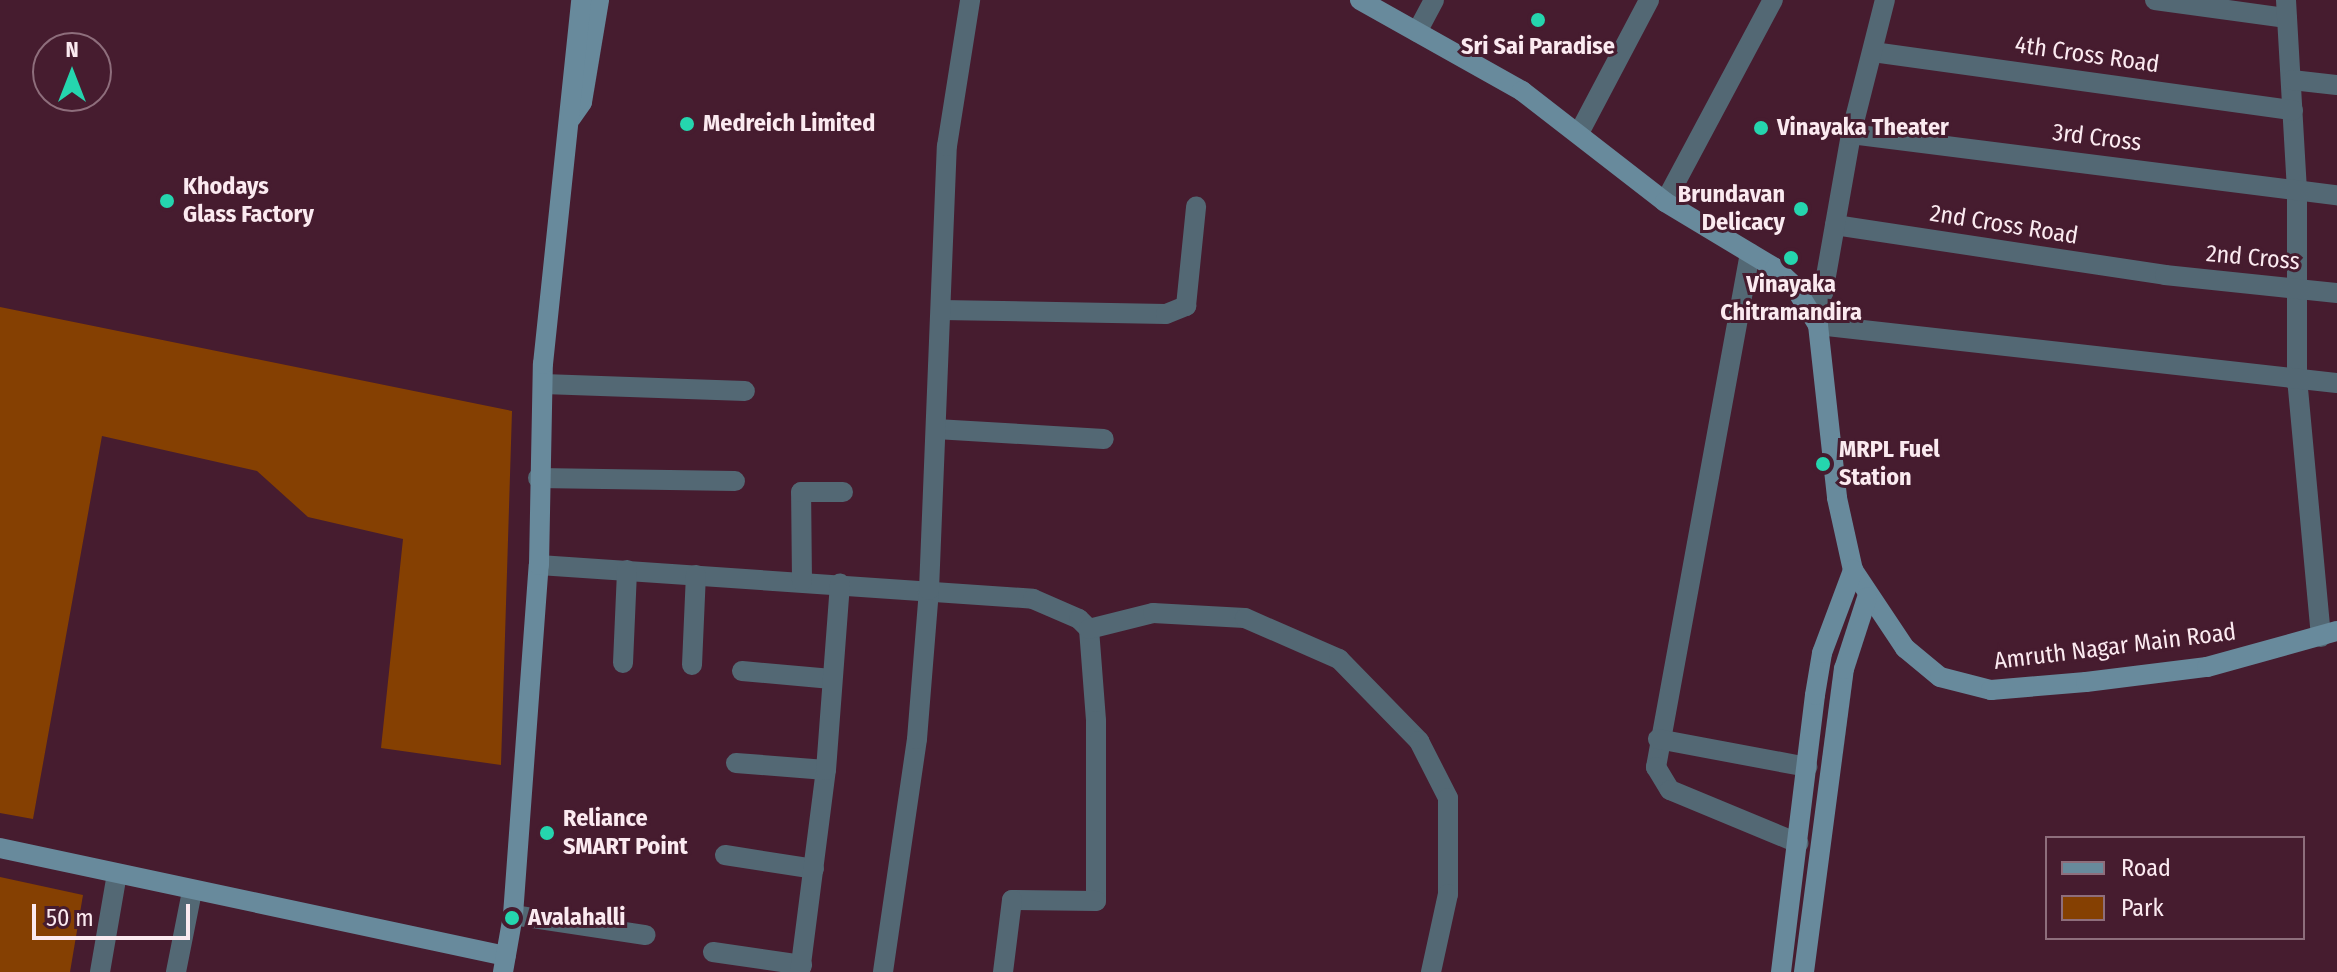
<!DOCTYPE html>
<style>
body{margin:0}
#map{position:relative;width:2337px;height:972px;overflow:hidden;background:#461c2f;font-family:"Fira Sans Condensed",sans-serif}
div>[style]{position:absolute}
.green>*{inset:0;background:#854002}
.street>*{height:20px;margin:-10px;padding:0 10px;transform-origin:10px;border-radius:10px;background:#536874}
.secondary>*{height:20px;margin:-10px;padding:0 10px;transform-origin:10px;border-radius:10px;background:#688a9c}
.dots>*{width:22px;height:22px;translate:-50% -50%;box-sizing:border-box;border:4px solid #461c2f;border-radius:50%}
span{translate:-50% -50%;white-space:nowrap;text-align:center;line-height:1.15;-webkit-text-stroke:6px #461c2f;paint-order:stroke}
.poi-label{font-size:24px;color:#fbeaf0;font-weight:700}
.left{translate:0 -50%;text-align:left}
.right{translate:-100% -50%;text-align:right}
.street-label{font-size:24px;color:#fbeaf0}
.legend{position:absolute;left:2045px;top:836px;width:260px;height:104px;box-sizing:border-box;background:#461c2f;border:2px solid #8e6e7c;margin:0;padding:10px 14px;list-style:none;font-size:24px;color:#fbeaf0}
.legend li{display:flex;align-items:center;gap:16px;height:40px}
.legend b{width:40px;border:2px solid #8e6e7c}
.north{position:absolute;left:32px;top:32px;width:80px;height:80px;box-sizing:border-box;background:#461c2f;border:2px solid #8e6e7c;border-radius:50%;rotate:0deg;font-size:22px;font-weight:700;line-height:32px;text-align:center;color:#fbeaf0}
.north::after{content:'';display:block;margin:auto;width:28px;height:36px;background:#25d5ae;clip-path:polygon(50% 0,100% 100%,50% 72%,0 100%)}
.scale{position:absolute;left:32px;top:904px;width:158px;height:36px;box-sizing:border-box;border:4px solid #fbeaf0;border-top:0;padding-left:10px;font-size:24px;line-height:28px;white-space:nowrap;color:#fbeaf0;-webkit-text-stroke:6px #461c2f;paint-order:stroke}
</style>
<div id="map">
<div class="green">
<div style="clip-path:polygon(0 307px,512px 411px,501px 765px,381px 748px,403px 539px,308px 517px,257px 471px,102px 436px,33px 819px,0 813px)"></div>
<div style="clip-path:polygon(0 877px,83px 895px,70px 972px,0 972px)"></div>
</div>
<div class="street">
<div style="left:2155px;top:0;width:133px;rotate:7.8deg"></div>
<div style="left:2286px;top:0;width:190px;rotate:86.7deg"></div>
<div style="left:2297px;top:190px;width:188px;rotate:90deg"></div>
<div style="left:2297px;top:378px;width:260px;rotate:84.7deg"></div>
<div style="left:1417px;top:32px;width:36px;rotate:-62deg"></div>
<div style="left:1873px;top:52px;width:424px;rotate:7.9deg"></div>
<div style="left:2292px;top:80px;width:45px;rotate:6.3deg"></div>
<div style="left:1579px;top:133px;width:150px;rotate:-62.2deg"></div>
<div style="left:1851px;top:134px;width:490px;rotate:7.2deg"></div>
<div style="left:1665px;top:202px;width:229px;rotate:-61.9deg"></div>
<div style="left:1835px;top:225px;width:334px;rotate:8.6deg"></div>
<div style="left:2165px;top:275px;width:173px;rotate:6deg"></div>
<div style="left:1750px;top:253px;width:523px;rotate:100.36deg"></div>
<div style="left:1656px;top:767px;width:27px;rotate:59deg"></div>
<div style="left:1670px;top:790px;width:139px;rotate:22.5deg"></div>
<div style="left:1811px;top:309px;width:20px;rotate:-53deg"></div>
<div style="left:1823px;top:293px;width:161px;rotate:-80deg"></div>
<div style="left:1851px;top:134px;width:138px;rotate:-75.8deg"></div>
<div style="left:941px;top:310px;width:225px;rotate:1deg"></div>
<div style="left:1166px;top:314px;width:22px;rotate:-22deg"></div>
<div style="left:1186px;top:306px;width:100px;rotate:-84.2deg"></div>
<div style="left:1818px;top:325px;width:522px;rotate:6.38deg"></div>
<div style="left:543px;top:384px;width:202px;rotate:2deg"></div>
<div style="left:936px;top:429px;width:168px;rotate:3.4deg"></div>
<div style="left:538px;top:478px;width:197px;rotate:0.9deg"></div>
<div style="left:539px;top:565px;width:495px;rotate:3.9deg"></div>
<div style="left:1033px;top:599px;width:50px;rotate:23.5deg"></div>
<div style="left:1079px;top:619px;width:14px;rotate:45deg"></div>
<div style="left:1089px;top:629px;width:92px;rotate:85.6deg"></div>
<div style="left:1096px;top:721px;width:180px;rotate:90deg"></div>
<div style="left:1096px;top:901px;width:84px;rotate:-179.3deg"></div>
<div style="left:1012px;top:900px;width:73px;rotate:97.1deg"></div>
<div style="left:802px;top:581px;width:89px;rotate:-90.6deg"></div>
<div style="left:801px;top:492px;width:42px"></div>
<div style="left:1089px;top:629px;width:66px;rotate:-14deg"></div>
<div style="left:1153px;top:613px;width:92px;rotate:3.1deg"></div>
<div style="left:1245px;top:618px;width:103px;rotate:23.6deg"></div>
<div style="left:1339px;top:659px;width:115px;rotate:45.7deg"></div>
<div style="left:1419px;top:741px;width:64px;rotate:63deg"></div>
<div style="left:1448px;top:798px;width:96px;rotate:90deg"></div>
<div style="left:1448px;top:894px;width:80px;rotate:102.3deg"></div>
<div style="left:623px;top:663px;width:93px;rotate:-87.5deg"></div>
<div style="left:692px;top:665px;width:90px;rotate:-87.5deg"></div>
<div style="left:742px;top:671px;width:90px;rotate:5.1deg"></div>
<div style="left:1658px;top:739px;width:152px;rotate:10.6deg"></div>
<div style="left:736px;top:763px;width:90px;rotate:4.4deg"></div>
<div style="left:725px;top:855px;width:90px;rotate:8.9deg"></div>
<div style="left:513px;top:915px;width:134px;rotate:8.6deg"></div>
<div style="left:713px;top:952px;width:90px;rotate:8.3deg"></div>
<div style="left:100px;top:972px;width:99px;rotate:-80.2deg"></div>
<div style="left:176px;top:972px;width:83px;rotate:-78.8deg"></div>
<div style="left:800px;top:972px;width:204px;rotate:-82.7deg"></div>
<div style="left:826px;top:770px;width:187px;rotate:-85.7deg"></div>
<div style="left:883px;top:972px;width:235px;rotate:-81.7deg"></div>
<div style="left:917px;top:739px;width:149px;rotate:-85.4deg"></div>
<div style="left:929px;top:590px;width:444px;rotate:-87.7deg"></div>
<div style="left:947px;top:146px;width:148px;rotate:-81deg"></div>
</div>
<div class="secondary">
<div style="left:1360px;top:0;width:186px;rotate:29.3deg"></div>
<div style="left:1522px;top:91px;width:181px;rotate:37.8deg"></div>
<div style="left:1665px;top:202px;width:128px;rotate:31deg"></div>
<div style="left:1775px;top:268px;width:26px;rotate:43deg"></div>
<div style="left:1794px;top:286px;width:46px;rotate:58.4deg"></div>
<div style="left:1818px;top:325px;width:174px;rotate:83.7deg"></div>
<div style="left:1837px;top:498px;width:74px;rotate:77.5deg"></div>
<div style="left:1853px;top:570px;width:94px;rotate:56.3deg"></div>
<div style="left:1905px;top:648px;width:45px;rotate:39.6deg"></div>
<div style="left:1940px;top:677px;width:53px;rotate:14.3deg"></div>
<div style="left:1991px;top:690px;width:95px;rotate:-4.8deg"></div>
<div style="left:2086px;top:682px;width:122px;rotate:-7.1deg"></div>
<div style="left:2207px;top:667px;width:135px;rotate:-15.5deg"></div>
<div style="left:571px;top:118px;width:19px;rotate:-55deg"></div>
<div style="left:582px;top:102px;width:103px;rotate:-80.5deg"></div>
<div style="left:0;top:848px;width:517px;rotate:12.05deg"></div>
<div style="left:503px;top:972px;width:58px;rotate:-80deg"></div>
<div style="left:513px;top:915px;width:351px;rotate:-85.8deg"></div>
<div style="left:539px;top:565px;width:201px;rotate:-88.9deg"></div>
<div style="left:543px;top:364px;width:366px;rotate:-84deg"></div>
<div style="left:1781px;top:972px;width:279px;rotate:-83deg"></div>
<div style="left:1815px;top:695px;width:43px;rotate:-80.5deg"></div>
<div style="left:1822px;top:653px;width:89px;rotate:-69.5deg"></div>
<div style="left:1804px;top:972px;width:306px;rotate:-82.5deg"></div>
<div style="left:1844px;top:669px;width:75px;rotate:-72.1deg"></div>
</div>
<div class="dots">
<div style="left:1538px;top:20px;background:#25d5ae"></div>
<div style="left:687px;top:124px;background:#25d5ae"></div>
<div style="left:1761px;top:128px;background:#25d5ae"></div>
<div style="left:167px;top:201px;background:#25d5ae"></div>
<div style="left:1801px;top:209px;background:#25d5ae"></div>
<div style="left:1791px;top:258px;background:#25d5ae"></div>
<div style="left:1823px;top:464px;background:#25d5ae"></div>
<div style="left:547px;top:833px;background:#25d5ae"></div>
<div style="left:512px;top:918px;background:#25d5ae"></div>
</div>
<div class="poi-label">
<span style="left:1538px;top:47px">Sri Sai Paradise</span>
<span class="left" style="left:703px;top:124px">Medreich Limited</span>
<span class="left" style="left:1777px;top:128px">Vinayaka Theater</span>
<span class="left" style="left:183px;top:201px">Khodays<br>Glass Factory</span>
<span class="right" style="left:1785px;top:209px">Brundavan<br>Delicacy</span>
<span style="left:1791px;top:299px">Vinayaka<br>Chitramandira</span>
<span class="left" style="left:1839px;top:464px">MRPL Fuel<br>Station</span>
<span class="left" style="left:563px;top:833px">Reliance<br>SMART Point</span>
<span class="left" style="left:528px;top:918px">Avalahalli</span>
</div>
<div class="street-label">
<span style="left:2087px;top:55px;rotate:8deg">4th Cross Road</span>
<span style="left:2097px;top:138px;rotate:7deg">3rd Cross</span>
<span style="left:2004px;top:225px;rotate:9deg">2nd Cross Road</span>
<span style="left:2253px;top:258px;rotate:5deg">2nd Cross</span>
<span style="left:2115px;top:647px;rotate:-7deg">Amruth Nagar Main Road</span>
</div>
<ul class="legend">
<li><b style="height:10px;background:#688a9c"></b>Road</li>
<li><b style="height:22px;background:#854002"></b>Park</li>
</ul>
<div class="north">N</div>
<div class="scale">50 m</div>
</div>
